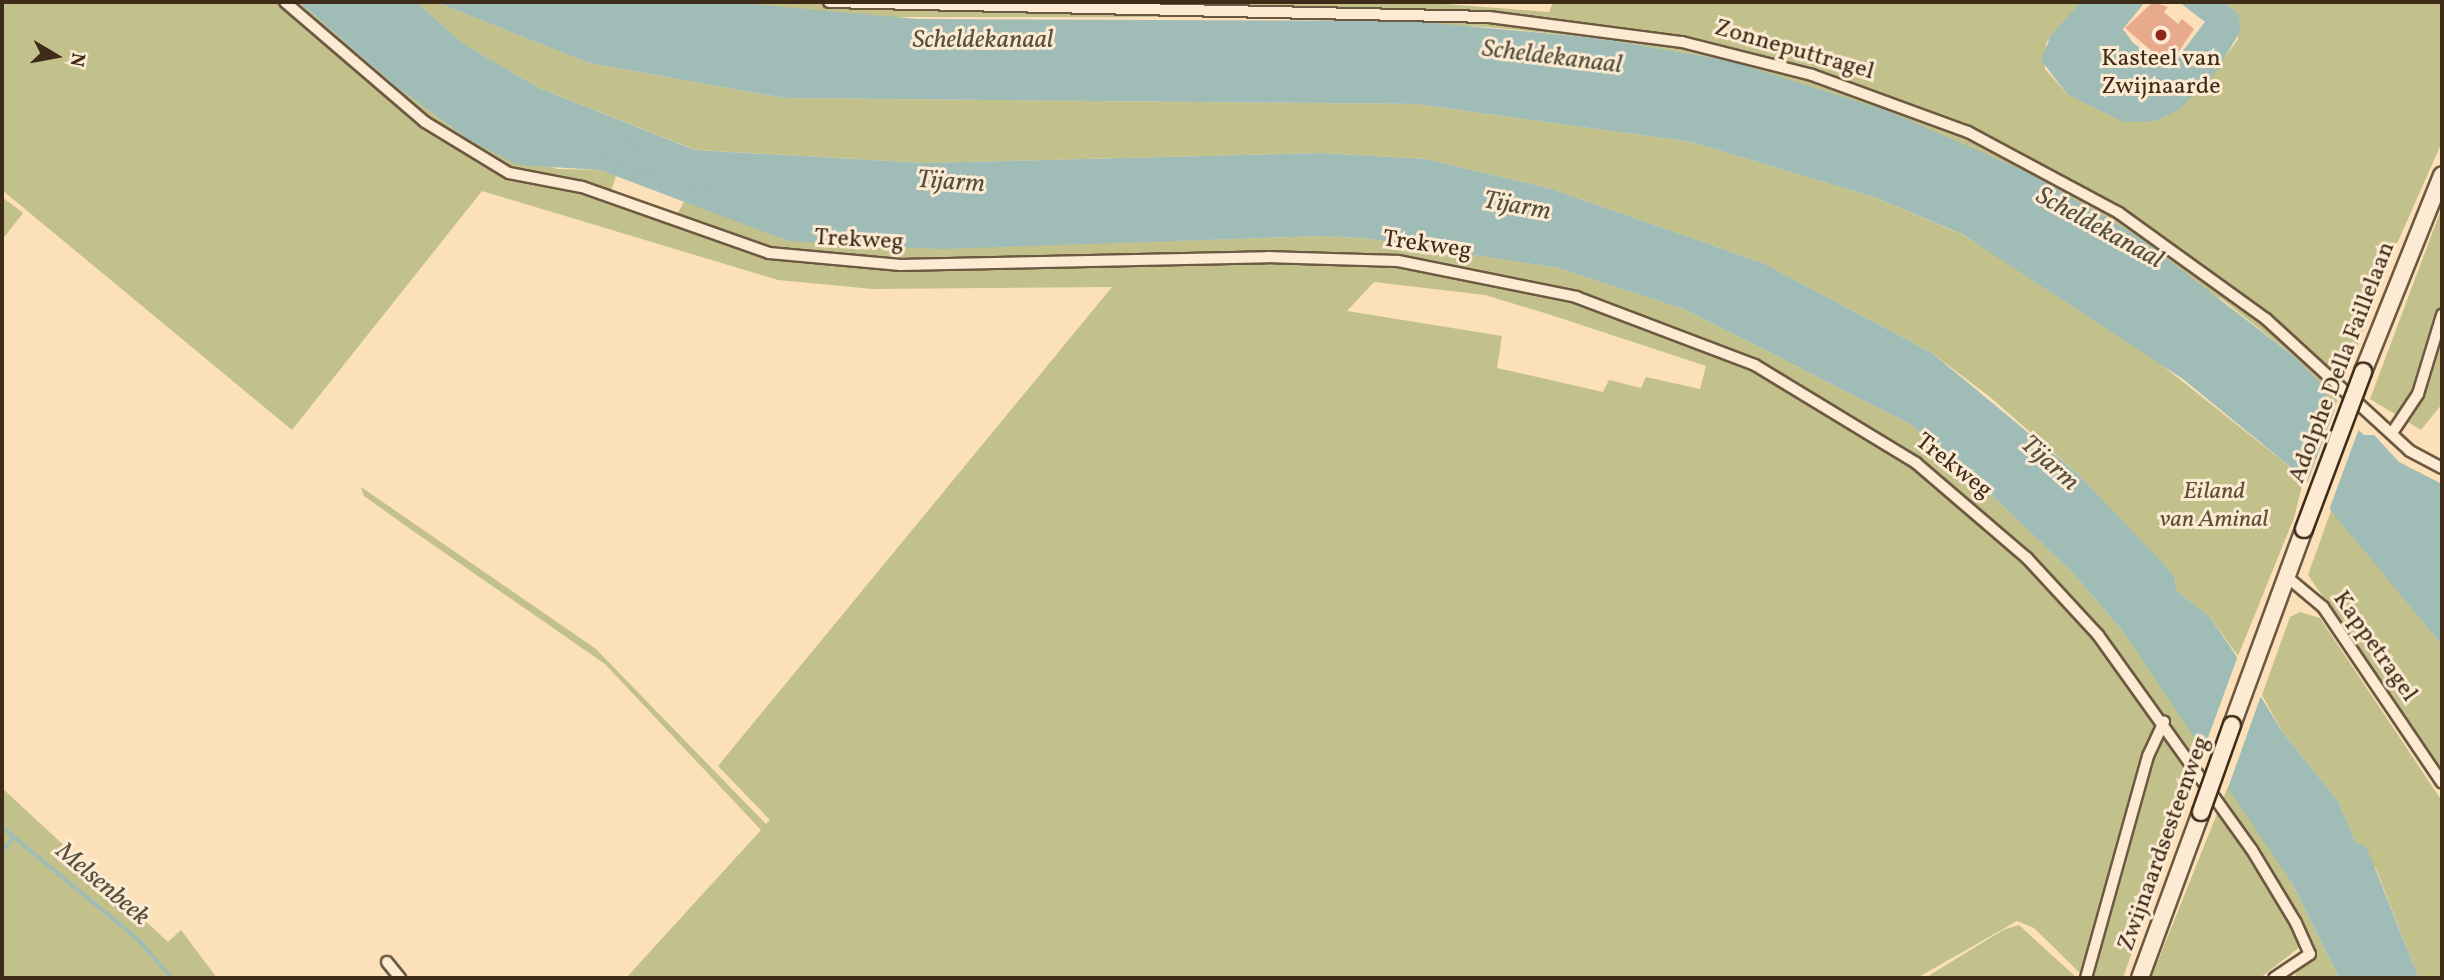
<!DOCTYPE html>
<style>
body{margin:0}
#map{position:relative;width:2444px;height:980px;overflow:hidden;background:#fbe0b9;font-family:Vollkorn,serif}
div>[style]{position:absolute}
.green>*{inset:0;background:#c2c18c}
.water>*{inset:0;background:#a0bcb6}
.pier>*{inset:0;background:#fbe0b9}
.stream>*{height:3.5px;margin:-1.75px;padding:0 1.75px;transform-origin:1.75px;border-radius:1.75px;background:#a0bcb6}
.river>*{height:23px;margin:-11.5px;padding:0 11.5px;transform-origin:11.5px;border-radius:11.5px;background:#a0bcb6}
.building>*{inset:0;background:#e7aa8d}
.roads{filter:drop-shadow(2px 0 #6d5941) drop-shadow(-2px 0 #6d5941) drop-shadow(0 2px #6d5941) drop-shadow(0 -2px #6d5941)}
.minor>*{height:10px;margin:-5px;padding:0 5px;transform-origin:5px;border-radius:5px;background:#fcebd2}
.secondary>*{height:16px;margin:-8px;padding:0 8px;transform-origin:8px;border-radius:8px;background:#fcebd2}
.bridges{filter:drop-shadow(2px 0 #3e2c19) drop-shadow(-2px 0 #3e2c19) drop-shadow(0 2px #3e2c19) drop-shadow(0 -2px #3e2c19)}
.secondary-bridge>*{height:16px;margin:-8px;padding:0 8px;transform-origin:8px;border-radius:8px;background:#fcebd2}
.dots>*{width:19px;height:19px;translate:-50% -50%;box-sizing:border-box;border:4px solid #fcebd2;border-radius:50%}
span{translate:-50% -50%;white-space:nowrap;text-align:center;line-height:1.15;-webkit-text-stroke:6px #fcebd2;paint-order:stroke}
.street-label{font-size:24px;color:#3e2c19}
.poi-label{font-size:24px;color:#3e2c19}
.park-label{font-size:24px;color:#5f5136;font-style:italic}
.water-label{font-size:26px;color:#565040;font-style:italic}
.frame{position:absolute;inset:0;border:4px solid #3e2c19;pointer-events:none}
.north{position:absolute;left:21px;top:21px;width:70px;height:70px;-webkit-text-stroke:5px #fcebd2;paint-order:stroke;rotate:100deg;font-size:19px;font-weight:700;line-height:28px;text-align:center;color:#3e2c19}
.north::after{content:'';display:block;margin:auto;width:24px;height:32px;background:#3e2c19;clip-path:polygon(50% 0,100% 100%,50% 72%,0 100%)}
</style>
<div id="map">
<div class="green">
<div style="clip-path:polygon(evenodd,2px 2px,299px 2px,398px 88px,469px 140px,557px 169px,600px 170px,616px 176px,611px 191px,677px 214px,685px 200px,788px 241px,1038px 245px,1324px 236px,1370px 239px,1558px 268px,1686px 310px,1910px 424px,1978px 482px,2074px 574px,2125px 634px,2203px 748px,2123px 978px,2085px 978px,2034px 928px,2017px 921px,1917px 978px,626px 978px,761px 830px,605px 664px,413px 531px,364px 496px,361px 487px,596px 649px,766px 824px,770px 820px,718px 766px,1112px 287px,873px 289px,778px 280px,482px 191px,292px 430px,2px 190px,2px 2px,1374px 282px,1485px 295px,1551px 315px,1706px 366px,1700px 389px,1646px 377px,1641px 388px,1609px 380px,1603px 392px,1497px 368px,1502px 336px,1347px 311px,1374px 282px)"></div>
<div style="clip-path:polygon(417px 2px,436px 2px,589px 63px,784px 98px,1416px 104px,1691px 142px,1874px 197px,1961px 234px,2040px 281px,2143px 350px,2299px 474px,2304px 478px,2294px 518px,2238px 656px,2209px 616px,2177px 591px,2174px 576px,2077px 473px,1990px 397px,1932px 353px,1763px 263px,1552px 189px,1426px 159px,1323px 153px,925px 163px,696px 150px,539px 88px,461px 42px)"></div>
<div style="clip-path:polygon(730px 2px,1420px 2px,1549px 12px,1553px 2px,2081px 2px,2046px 43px,2045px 69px,2067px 94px,2155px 121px,2202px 89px,2238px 39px,2238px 13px,2223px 2px,2442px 2px,2442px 142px,2392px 255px,2334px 409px,2295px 357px,2223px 300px,1727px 60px,1597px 38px,1488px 27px,1228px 17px,864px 17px)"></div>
<div style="clip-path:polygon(2px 197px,23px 213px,2px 240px)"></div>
<div style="clip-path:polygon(2442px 207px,2442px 404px,2421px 430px,2370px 399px)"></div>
<div style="clip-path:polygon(2332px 508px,2442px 645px,2442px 770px,2308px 575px)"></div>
<div style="clip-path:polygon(2300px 612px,2320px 618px,2442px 801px,2442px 978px,2419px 978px,2376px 869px,2356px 843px,2338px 801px,2283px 733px,2262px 695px,2290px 617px)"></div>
<div style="clip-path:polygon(2229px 784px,2292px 883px,2339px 978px,2294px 978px,2306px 953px,2301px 946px,2260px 978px,2151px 978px)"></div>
<div style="clip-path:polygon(2px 788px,168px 942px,181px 930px,217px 978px,2px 978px)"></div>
<div style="clip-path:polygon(2019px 925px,2077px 978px,1925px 978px,2003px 930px)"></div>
</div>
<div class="water">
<div style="clip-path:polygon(299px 2px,417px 2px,461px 42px,539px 88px,695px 150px,925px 163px,1323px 153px,1426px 159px,1552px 189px,1763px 263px,1932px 353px,2077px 473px,2158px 558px,2174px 576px,2177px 591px,2209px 616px,2233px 651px,2283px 733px,2338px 801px,2356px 843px,2366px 846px,2419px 978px,2339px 978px,2292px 883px,2125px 634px,2074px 574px,1978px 482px,1910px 424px,1686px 310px,1558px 268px,1370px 239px,1324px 236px,942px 249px,788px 241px,600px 170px,518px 165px,469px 140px,398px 88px)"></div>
<div style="clip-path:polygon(436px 2px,730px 2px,918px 19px,1410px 21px,1597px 38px,1727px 60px,1888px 111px,2031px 174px,2137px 236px,2295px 357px,2326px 389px,2326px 402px,2364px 435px,2374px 435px,2399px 462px,2442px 484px,2442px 645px,2304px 478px,2183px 379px,1962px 234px,1874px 197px,1691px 142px,1416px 104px,784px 98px,589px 63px)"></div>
<div style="clip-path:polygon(2081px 2px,2145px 2px,2123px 29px,2133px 43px,2169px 69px,2205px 22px,2179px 2px,2223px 2px,2238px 13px,2241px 30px,2216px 72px,2180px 109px,2155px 121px,2124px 122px,2067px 94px,2041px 60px,2051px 35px)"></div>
</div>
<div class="pier">
<div style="clip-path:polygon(2336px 406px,2360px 426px,2329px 510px,2306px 486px)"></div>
<div style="clip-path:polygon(2239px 653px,2263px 690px,2228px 788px,2202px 754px)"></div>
</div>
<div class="stream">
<div style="left:2px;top:827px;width:178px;rotate:39.5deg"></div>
<div style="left:139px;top:940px;width:50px;rotate:49deg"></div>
<div style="left:2px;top:851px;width:17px;rotate:-50deg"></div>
</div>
<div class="river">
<div style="left:603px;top:147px;width:102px;rotate:16.5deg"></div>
</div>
<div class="building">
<div style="clip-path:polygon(2153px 2px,2168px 7px,2164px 12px,2178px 24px,2182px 19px,2194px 29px,2169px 66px,2125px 28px)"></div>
</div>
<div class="roads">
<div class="minor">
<div style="left:285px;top:2px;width:184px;rotate:40.6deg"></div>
<div style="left:425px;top:122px;width:98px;rotate:31.3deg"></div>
<div style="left:509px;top:173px;width:74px;rotate:10.9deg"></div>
<div style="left:582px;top:187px;width:198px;rotate:19.4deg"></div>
<div style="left:769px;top:253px;width:132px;rotate:5.2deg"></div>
<div style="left:900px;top:265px;width:368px;rotate:-1.2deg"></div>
<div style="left:1268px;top:257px;width:130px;rotate:1.8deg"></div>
<div style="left:1398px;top:261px;width:182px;rotate:11.4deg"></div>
<div style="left:1576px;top:297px;width:191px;rotate:20.8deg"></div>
<div style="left:1755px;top:365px;width:188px;rotate:31.3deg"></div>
<div style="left:1916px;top:463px;width:146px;rotate:40.6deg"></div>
<div style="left:2027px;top:558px;width:105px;rotate:47.3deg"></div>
<div style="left:2098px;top:635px;width:264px;rotate:54.4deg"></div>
<div style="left:2252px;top:850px;width:85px;rotate:58.9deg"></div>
<div style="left:2296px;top:923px;width:34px;rotate:66deg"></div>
<div style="left:2310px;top:954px;width:43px;rotate:146.3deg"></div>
<div style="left:829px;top:2px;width:660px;rotate:1.3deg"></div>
<div style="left:1489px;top:17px;width:195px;rotate:7.4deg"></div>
<div style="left:1682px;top:42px;width:134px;rotate:14.2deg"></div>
<div style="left:1812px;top:75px;width:166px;rotate:20.1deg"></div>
<div style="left:1968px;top:132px;width:171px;rotate:28.2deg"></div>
<div style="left:2119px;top:213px;width:181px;rotate:35.8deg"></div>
<div style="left:2266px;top:319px;width:195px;rotate:42.5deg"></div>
<div style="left:2410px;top:451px;width:36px;rotate:28deg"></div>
<div style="left:2392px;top:433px;width:47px;rotate:-56.3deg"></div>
<div style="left:2418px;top:394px;width:83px;rotate:-73.1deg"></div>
<div style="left:2287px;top:577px;width:47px;rotate:39.8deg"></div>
<div style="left:2323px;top:607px;width:212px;rotate:55.9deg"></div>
<div style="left:387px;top:962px;width:21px;rotate:51deg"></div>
<div style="left:2086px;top:978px;width:230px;rotate:-74.4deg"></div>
<div style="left:2148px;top:756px;width:38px;rotate:-65deg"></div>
</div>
<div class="secondary">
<div style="left:2363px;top:372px;width:212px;rotate:-68.1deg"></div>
<div style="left:2232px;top:725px;width:209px;rotate:-69.8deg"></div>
<div style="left:2140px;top:978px;width:177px;rotate:-69.8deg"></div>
</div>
</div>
<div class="bridges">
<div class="secondary-bridge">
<div style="left:2304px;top:529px;width:168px;rotate:-69.4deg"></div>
<div style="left:2201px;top:812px;width:92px;rotate:-70.4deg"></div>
</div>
</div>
<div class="dots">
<div style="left:2161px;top:35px;background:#8f2418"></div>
</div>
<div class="street-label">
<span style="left:1794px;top:51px;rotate:16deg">Zonneputtragel</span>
<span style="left:859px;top:241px;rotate:3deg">Trekweg</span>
<span style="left:1427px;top:246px;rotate:8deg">Trekweg</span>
<span style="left:2343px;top:363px;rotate:-69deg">Adolphe Della Faillelaan</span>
<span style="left:1953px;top:467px;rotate:38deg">Trekweg</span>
<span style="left:2374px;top:647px;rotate:55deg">Kappetragel</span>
<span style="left:2165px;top:844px;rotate:-70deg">Zwijnaardsesteenweg</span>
</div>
<div class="poi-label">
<span style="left:2161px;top:74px">Kasteel van<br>Zwijnaarde</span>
</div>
<div class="park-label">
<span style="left:2214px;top:507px">Eiland<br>van Aminal</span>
</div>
<div class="water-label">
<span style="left:983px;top:41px">Scheldekanaal</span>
<span style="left:1552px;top:58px;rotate:7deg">Scheldekanaal</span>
<span style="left:951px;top:183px;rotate:4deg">Tijarm</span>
<span style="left:1517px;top:207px;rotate:10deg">Tijarm</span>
<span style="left:2099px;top:229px;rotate:29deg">Scheldekanaal</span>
<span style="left:2049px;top:464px;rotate:42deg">Tijarm</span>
<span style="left:102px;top:885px;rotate:40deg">Melsenbeek</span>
</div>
<div class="frame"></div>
<div class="north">N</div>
</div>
